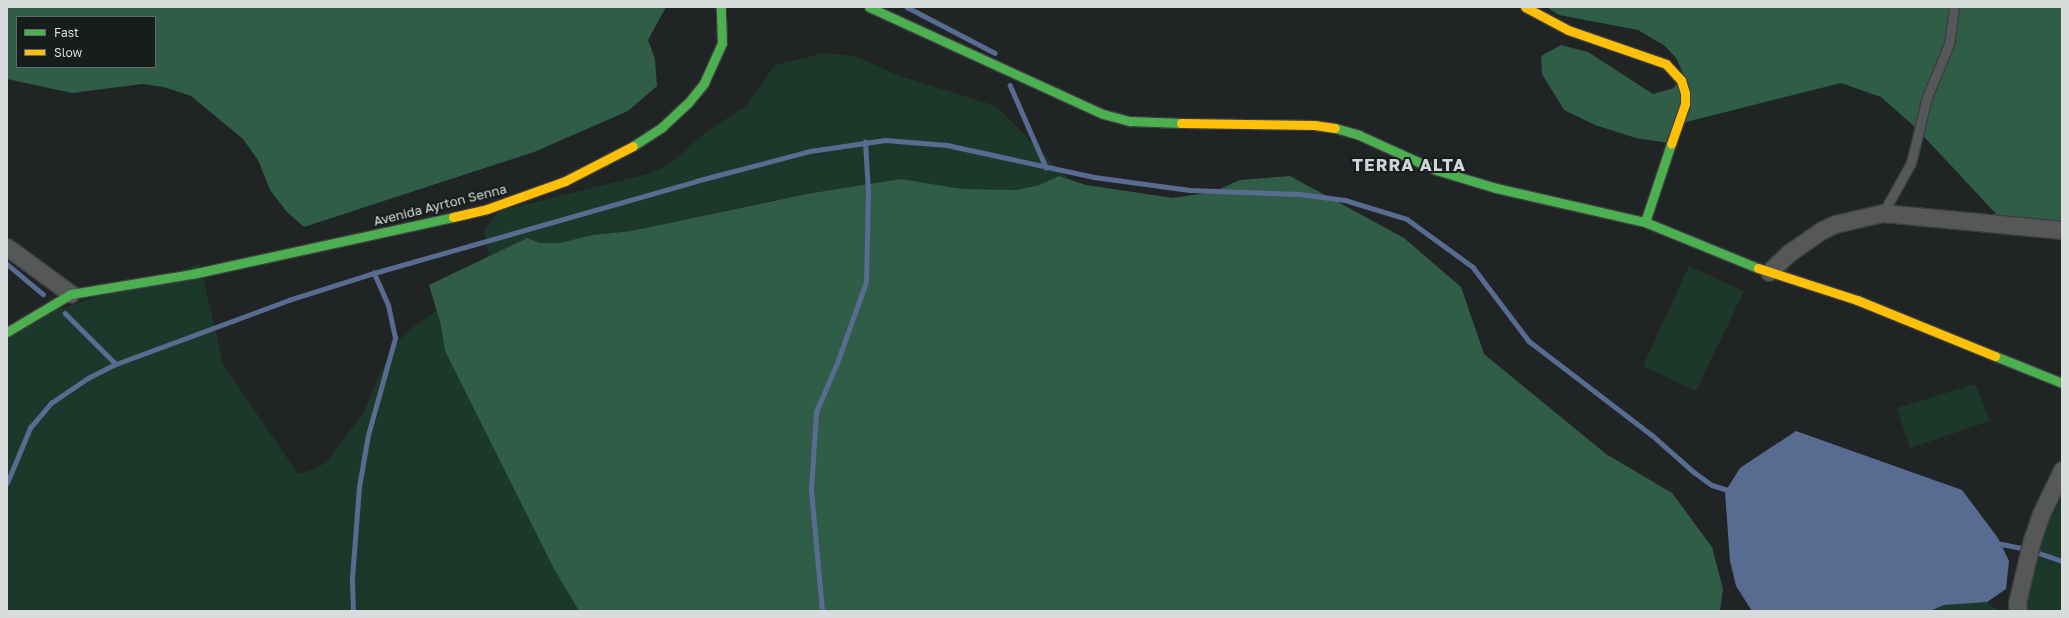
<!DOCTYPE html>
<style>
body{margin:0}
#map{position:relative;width:2069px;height:618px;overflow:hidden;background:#212425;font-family:"Golos Text",sans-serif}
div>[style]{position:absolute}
.green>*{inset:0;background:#1c382a}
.forest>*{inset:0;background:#305d47}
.water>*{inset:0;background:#586b91}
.stream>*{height:4.5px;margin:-2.25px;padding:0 2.25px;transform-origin:2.25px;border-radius:2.25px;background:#586b91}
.roads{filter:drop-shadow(1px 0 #3c3e3f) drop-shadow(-1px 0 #3c3e3f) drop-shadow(0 1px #3c3e3f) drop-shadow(0 -1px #3c3e3f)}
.lane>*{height:9px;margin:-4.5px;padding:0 4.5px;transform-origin:4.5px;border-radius:4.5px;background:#555758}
.street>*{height:17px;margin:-8.5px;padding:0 8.5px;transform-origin:8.5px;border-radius:8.5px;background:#555758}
.fast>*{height:9px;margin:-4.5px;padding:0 4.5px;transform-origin:4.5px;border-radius:4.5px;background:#4caf50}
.slow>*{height:9px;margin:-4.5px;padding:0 4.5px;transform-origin:4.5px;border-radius:4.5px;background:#ffc107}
span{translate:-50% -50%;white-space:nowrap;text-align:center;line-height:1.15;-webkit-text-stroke:4px #171c1d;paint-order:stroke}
.street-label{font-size:13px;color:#d9dcdd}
.district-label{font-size:17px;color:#cfd6d8;font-weight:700;letter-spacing:1px}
.frame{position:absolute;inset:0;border:8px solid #d9dcdd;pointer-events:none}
.legend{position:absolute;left:16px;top:16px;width:140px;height:52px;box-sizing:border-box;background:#171c1d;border:1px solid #65696a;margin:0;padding:5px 7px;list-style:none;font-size:12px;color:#d9dcdd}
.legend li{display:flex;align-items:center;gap:8px;height:20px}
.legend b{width:20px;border:1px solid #65696a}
</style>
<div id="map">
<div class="green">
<div style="clip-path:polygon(824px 53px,854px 56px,900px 76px,996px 106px,1068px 179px,1059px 176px,1039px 185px,1017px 190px,962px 189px,901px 179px,770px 201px,631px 231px,593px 235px,559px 243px,540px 243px,527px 238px,489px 256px,484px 231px,499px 211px,648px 174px,670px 164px,706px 132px,746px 106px,775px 65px)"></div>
<div style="clip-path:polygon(200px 264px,223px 364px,298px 474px,313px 470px,327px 462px,363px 413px,392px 348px,416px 325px,437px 311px,445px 351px,554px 569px,579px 611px,7px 611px,7px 326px)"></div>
<div style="clip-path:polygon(1689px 266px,1744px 291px,1696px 391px,1643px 366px)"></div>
<div style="clip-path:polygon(1975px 384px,1990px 421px,1910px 448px,1897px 408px)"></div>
<div style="clip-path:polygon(2062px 495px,2062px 611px,2018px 611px,2032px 528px,2054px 515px)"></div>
<div style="clip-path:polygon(1987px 602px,1999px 611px,1930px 611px,1944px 605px)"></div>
</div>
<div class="forest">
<div style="clip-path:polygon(evenodd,7px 7px,666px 7px,648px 40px,655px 59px,657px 86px,628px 111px,534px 152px,304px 227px,287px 212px,270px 190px,258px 160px,243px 139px,191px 96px,164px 87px,142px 84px,72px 93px,7px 79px,7px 7px,17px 17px,155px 17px,155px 67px,17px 67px,17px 17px)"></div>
<div style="clip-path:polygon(1547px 7px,2062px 7px,2062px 234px,1999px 217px,1915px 127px,1881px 97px,1841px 83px,1686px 122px,1675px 144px,1636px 138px,1595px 125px,1564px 110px,1542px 74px,1541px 56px,1561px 45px,1588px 52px,1653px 94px,1674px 88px,1683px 73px,1676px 58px,1665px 46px,1638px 30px,1559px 15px)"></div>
<div style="clip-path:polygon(1059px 176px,1086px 185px,1173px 198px,1213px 192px,1240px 180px,1290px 176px,1404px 238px,1461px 287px,1484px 354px,1606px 454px,1672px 493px,1712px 547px,1723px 589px,1720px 611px,579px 611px,554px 569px,445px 351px,440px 322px,429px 285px,527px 238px,540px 243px,559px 243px,593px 235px,631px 231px,807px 194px,901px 179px,962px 189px,1017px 190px,1039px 185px)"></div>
</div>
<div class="water">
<div style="clip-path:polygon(1796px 431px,1962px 490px,1998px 538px,2009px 561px,2006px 589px,1987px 602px,1944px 605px,1930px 611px,1752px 611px,1736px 586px,1730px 561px,1725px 492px,1740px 468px)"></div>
</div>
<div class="stream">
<div style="left:907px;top:7px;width:99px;rotate:27.6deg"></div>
<div style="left:1010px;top:85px;width:90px;rotate:66.3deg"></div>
<div style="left:7px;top:264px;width:47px;rotate:39.8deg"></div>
<div style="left:65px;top:313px;width:72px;rotate:45deg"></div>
<div style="left:7px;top:483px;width:60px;rotate:-67.3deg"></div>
<div style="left:30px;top:428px;width:33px;rotate:-50deg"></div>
<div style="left:51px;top:403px;width:45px;rotate:-34deg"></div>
<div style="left:88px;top:378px;width:31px;rotate:-27deg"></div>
<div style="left:116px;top:364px;width:184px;rotate:-20.3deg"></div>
<div style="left:289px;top:300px;width:89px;rotate:-17.6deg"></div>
<div style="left:374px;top:273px;width:335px;rotate:-15.9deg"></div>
<div style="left:696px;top:181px;width:118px;rotate:-14.7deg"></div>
<div style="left:810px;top:151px;width:76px;rotate:-8.3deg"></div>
<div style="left:885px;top:140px;width:62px;rotate:4.6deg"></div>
<div style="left:947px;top:145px;width:150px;rotate:12.3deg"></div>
<div style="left:1094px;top:177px;width:96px;rotate:7.8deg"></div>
<div style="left:1189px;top:190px;width:111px;rotate:2.1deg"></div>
<div style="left:1300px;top:194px;width:45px;rotate:7.6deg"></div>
<div style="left:1345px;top:200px;width:65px;rotate:17deg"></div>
<div style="left:1407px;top:219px;width:82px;rotate:36deg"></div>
<div style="left:1473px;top:267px;width:93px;rotate:52.9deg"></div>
<div style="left:1529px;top:341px;width:155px;rotate:37.4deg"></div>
<div style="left:1652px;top:435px;width:56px;rotate:41.4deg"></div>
<div style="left:1694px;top:472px;width:22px;rotate:36deg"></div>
<div style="left:1712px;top:485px;width:21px;rotate:17deg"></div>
<div style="left:1996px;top:543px;width:31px;rotate:11deg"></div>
<div style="left:2033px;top:551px;width:31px;rotate:19deg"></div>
<div style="left:353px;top:611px;width:33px;rotate:-92deg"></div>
<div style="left:352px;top:578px;width:91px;rotate:-85.6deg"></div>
<div style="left:359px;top:487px;width:53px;rotate:-80.2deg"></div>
<div style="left:368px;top:435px;width:101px;rotate:-74.4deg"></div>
<div style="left:395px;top:338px;width:34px;rotate:-102deg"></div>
<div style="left:388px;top:305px;width:35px;rotate:-114deg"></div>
<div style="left:822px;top:611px;width:121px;rotate:-95.2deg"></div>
<div style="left:811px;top:490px;width:78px;rotate:-86.3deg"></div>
<div style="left:816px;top:412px;width:53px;rotate:-66.8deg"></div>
<div style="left:837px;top:363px;width:86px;rotate:-70.3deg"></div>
<div style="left:866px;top:282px;width:90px;rotate:-88.7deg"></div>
<div style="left:868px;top:192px;width:50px;rotate:-93.4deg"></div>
</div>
<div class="roads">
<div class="lane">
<div style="left:1883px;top:213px;width:57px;rotate:-60.8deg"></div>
<div style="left:1911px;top:163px;width:68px;rotate:-76.4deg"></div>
<div style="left:1927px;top:97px;width:57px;rotate:-67.5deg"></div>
<div style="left:1949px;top:44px;width:37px;rotate:-82deg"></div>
</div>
<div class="street">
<div style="left:7px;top:247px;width:79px;rotate:36.3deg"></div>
<div style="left:1769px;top:272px;width:28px;rotate:-44deg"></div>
<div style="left:1789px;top:253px;width:40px;rotate:-34.9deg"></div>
<div style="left:1822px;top:230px;width:14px;rotate:-25deg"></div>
<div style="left:1835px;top:224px;width:49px;rotate:-12.9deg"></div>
<div style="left:1883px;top:213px;width:180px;rotate:5.4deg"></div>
<div style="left:2018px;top:611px;width:8px;rotate:-97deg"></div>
<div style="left:2017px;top:603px;width:65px;rotate:-76.6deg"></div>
<div style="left:2032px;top:540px;width:28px;rotate:-71deg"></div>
<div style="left:2041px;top:514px;width:49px;rotate:-64.5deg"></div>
</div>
<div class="fast">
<div style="left:869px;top:7px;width:257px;rotate:24.6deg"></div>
<div style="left:1103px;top:114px;width:28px;rotate:15deg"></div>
<div style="left:1130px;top:121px;width:51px;rotate:2.2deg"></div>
<div style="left:1335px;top:128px;width:25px;rotate:16deg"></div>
<div style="left:1359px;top:135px;width:85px;rotate:24.4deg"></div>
<div style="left:1436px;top:170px;width:63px;rotate:16.7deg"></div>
<div style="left:1496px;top:188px;width:153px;rotate:12.9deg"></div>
<div style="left:1645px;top:222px;width:122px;rotate:22.2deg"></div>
<div style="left:633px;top:146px;width:35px;rotate:-33deg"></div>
<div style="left:662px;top:127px;width:35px;rotate:-43deg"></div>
<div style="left:688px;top:103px;width:26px;rotate:-51deg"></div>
<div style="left:704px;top:83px;width:44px;rotate:-65.8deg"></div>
<div style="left:722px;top:43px;width:36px;rotate:-92deg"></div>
<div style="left:1645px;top:222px;width:82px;rotate:-71.6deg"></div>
<div style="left:7px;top:332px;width:74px;rotate:-30.7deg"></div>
<div style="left:71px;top:294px;width:123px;rotate:-9.4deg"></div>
<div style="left:192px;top:274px;width:267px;rotate:-12.3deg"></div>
<div style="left:1995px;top:356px;width:72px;rotate:21.9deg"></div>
</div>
<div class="slow">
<div style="left:1525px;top:7px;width:49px;rotate:28.1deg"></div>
<div style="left:1568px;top:30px;width:104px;rotate:19.1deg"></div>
<div style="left:1666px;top:64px;width:22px;rotate:47deg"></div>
<div style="left:1681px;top:80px;width:14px;rotate:73deg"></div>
<div style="left:1685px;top:93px;width:11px;rotate:90deg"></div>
<div style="left:1685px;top:104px;width:42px;rotate:109.3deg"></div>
<div style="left:1181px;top:123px;width:133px;rotate:0.9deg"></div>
<div style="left:1314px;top:125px;width:21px;rotate:8deg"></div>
<div style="left:453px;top:217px;width:35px;rotate:-13deg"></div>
<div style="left:487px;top:209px;width:83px;rotate:-19.7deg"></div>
<div style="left:565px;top:181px;width:76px;rotate:-27.2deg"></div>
<div style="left:1758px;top:268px;width:104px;rotate:17.9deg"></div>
<div style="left:1857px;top:300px;width:149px;rotate:22.1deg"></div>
</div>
</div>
<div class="street-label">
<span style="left:440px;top:205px;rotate:-14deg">Avenida Ayrton Senna</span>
</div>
<div class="district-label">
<span style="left:1409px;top:165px">TERRA ALTA</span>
</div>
<div class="frame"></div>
<ul class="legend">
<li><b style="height:5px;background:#4caf50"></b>Fast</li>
<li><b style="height:5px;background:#ffc107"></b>Slow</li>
</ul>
</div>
